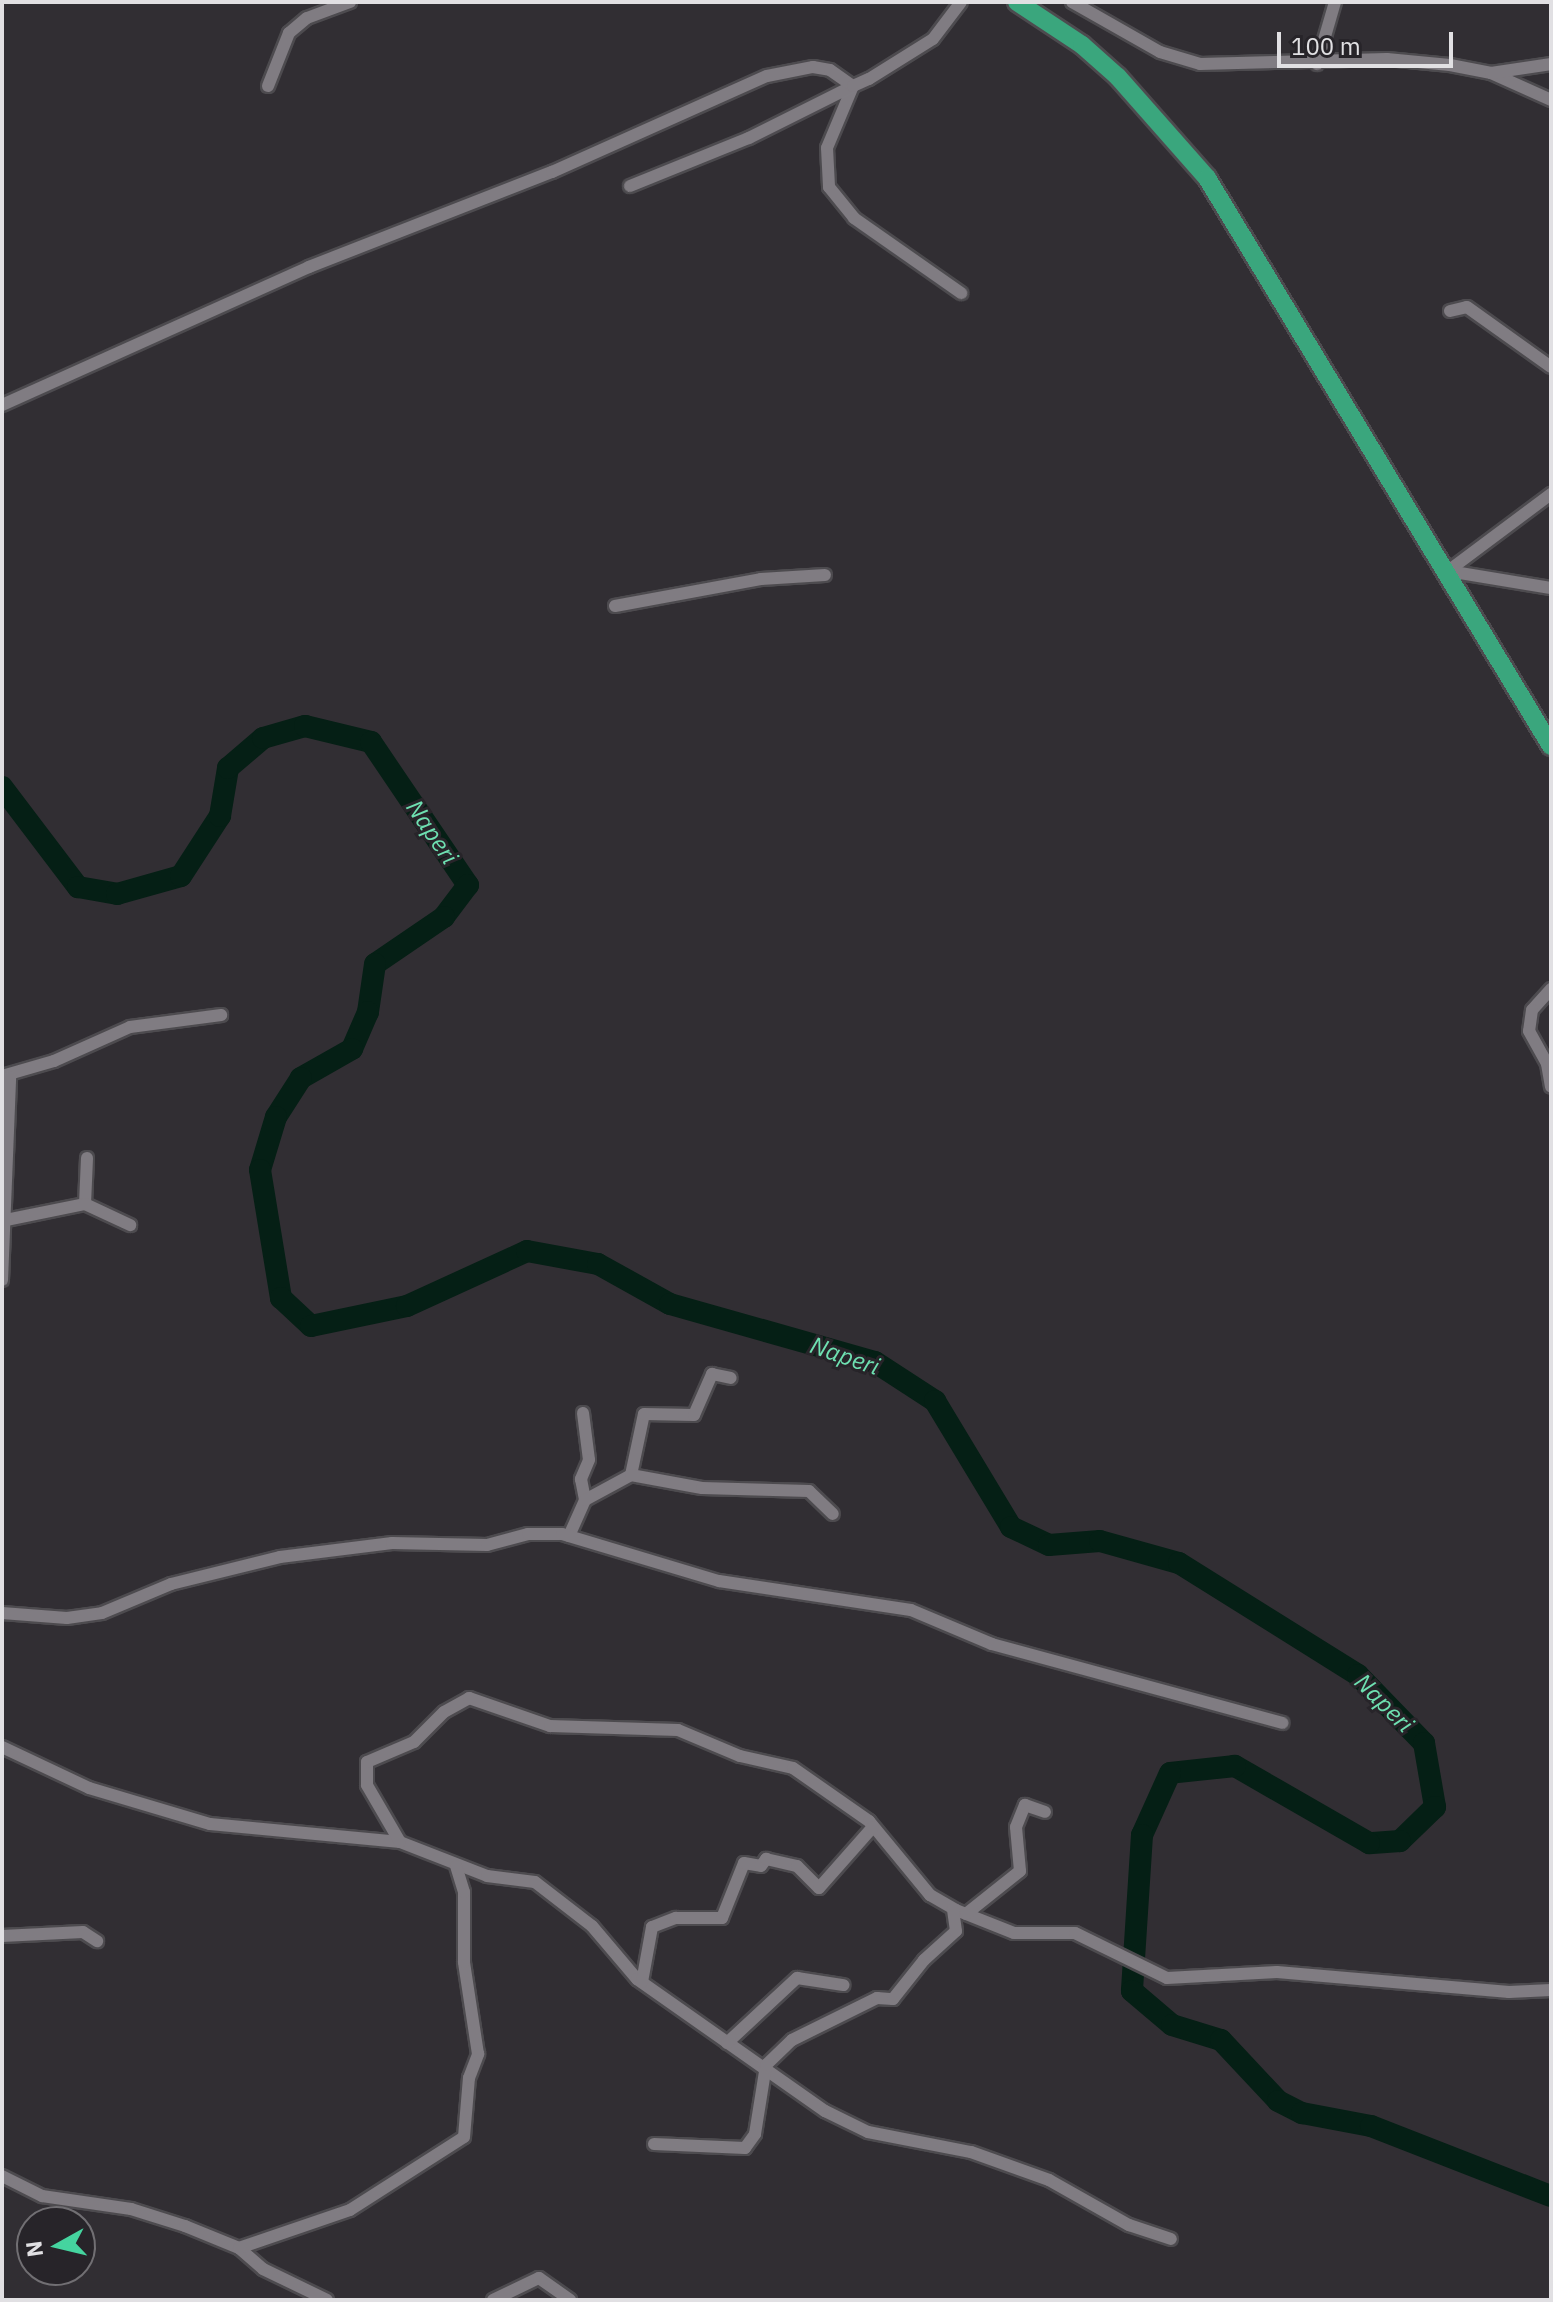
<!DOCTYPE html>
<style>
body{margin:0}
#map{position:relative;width:1553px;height:2302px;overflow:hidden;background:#312e33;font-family:"IBM Plex Sans",sans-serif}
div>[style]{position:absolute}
.river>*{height:22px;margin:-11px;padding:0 11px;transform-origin:11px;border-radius:11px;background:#051f15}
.roads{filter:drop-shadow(2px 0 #4d4b4f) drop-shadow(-2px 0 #4d4b4f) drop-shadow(0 2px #4d4b4f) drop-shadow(0 -2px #4d4b4f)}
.minor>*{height:12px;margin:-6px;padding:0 6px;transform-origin:6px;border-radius:6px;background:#807c82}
.highway>*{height:18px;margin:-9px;padding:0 9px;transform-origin:9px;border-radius:9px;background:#3aa67d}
span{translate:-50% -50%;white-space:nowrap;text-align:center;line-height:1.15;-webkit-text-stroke:6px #272429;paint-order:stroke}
.water-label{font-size:24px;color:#6ee0b1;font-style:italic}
.frame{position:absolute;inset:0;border:4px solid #e1e0e3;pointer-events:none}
.north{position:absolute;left:16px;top:2206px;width:80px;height:80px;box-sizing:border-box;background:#272429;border:2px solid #716f73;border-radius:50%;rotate:262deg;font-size:22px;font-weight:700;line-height:32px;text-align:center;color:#e1e0e3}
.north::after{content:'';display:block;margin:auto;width:28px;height:36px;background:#45d49f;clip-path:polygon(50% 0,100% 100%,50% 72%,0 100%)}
.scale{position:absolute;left:1277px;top:32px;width:176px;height:36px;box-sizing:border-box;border:4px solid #e1e0e3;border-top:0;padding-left:10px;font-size:24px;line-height:28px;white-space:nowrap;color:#e1e0e3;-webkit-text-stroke:6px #272429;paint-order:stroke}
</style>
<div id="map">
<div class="river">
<div style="left:2px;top:787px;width:126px;rotate:52.8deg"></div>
<div style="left:78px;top:887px;width:40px;rotate:10deg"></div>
<div style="left:117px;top:894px;width:66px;rotate:-15.7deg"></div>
<div style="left:181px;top:876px;width:72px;rotate:-57deg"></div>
<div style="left:220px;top:816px;width:49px;rotate:-80.5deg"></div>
<div style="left:228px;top:768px;width:46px;rotate:-40.6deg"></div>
<div style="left:263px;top:738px;width:44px;rotate:-15.9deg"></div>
<div style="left:305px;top:726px;width:68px;rotate:13.6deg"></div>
<div style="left:371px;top:742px;width:173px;rotate:55.9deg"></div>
<div style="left:468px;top:885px;width:40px;rotate:127deg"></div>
<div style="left:444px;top:917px;width:83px;rotate:145.7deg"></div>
<div style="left:375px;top:964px;width:49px;rotate:98.3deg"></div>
<div style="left:368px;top:1012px;width:40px;rotate:113.4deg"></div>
<div style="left:352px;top:1049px;width:59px;rotate:150.4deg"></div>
<div style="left:301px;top:1078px;width:46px;rotate:122.7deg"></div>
<div style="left:276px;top:1117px;width:55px;rotate:106.8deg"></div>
<div style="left:260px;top:1170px;width:130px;rotate:80.7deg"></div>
<div style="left:281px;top:1298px;width:41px;rotate:43deg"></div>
<div style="left:311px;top:1326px;width:98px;rotate:-11.8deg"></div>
<div style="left:407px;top:1306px;width:132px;rotate:-24.6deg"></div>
<div style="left:527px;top:1251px;width:72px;rotate:10.4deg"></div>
<div style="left:598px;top:1264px;width:82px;rotate:29.1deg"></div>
<div style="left:670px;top:1304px;width:213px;rotate:15.8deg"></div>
<div style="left:875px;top:1362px;width:72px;rotate:33deg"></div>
<div style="left:935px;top:1401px;width:147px;rotate:58.9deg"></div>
<div style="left:1011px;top:1527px;width:42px;rotate:25.3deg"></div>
<div style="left:1049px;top:1545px;width:51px;rotate:-4.5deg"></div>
<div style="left:1100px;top:1541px;width:82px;rotate:15.6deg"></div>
<div style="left:1179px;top:1563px;width:211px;rotate:32deg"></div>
<div style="left:1358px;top:1675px;width:95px;rotate:45.9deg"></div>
<div style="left:1424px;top:1743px;width:65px;rotate:80.2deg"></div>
<div style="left:1435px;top:1807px;width:49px;rotate:135.8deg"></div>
<div style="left:1400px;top:1841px;width:31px;rotate:176deg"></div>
<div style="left:1369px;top:1843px;width:155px;rotate:-150.1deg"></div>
<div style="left:1235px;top:1766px;width:65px;rotate:173.9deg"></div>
<div style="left:1170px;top:1773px;width:68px;rotate:114.3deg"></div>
<div style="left:1142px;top:1835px;width:156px;rotate:93.7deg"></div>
<div style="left:1132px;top:1991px;width:52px;rotate:40.4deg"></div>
<div style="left:1172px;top:2025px;width:51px;rotate:17deg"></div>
<div style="left:1221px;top:2040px;width:83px;rotate:46.9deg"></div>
<div style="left:1278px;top:2101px;width:27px;rotate:27deg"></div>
<div style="left:1302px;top:2113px;width:70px;rotate:10.7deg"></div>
<div style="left:1371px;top:2126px;width:193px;rotate:21.3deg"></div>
</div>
<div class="roads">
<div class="minor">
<div style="left:1072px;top:2px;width:101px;rotate:29.6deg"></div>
<div style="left:1160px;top:52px;width:42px;rotate:16.7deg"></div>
<div style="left:1200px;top:64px;width:187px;rotate:-1.5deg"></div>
<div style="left:1387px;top:59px;width:63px;rotate:5.4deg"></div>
<div style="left:1450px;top:65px;width:42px;rotate:11deg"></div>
<div style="left:1491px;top:73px;width:66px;rotate:24.2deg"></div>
<div style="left:1317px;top:64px;width:65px;rotate:-73.8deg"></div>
<div style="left:1491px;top:73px;width:61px;rotate:-8.5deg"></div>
<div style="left:268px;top:86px;width:57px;rotate:-68.4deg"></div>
<div style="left:289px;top:33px;width:23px;rotate:-40deg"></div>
<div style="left:307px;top:18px;width:46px;rotate:-20.4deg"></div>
<div style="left:853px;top:86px;width:67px;rotate:112.8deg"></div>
<div style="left:827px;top:148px;width:39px;rotate:87deg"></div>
<div style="left:829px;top:187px;width:40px;rotate:51deg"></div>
<div style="left:854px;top:218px;width:131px;rotate:35deg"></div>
<div style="left:630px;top:186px;width:128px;rotate:-22deg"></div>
<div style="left:749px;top:138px;width:116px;rotate:-26.6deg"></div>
<div style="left:1450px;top:311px;width:17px;rotate:-13deg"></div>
<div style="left:1467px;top:307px;width:103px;rotate:35.5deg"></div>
<div style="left:2px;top:405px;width:337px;rotate:-24.2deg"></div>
<div style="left:309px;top:267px;width:261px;rotate:-21.4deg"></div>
<div style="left:552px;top:172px;width:235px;rotate:-24.1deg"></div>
<div style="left:767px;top:76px;width:47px;rotate:-11.1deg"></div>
<div style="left:813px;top:67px;width:17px;rotate:10deg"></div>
<div style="left:830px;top:70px;width:28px;rotate:35deg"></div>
<div style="left:853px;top:86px;width:17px;rotate:-24deg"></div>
<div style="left:869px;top:79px;width:75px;rotate:-32deg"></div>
<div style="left:933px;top:39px;width:46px;rotate:-52.9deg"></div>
<div style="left:1448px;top:571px;width:129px;rotate:-36.8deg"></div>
<div style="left:1448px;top:571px;width:104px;rotate:9.4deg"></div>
<div style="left:615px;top:606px;width:148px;rotate:-10.5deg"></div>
<div style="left:761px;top:579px;width:64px;rotate:-3.6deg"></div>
<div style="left:1551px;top:989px;width:28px;rotate:132deg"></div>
<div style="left:1532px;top:1010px;width:21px;rotate:98deg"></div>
<div style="left:1529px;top:1031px;width:38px;rotate:61deg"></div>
<div style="left:1547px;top:1064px;width:23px;rotate:80deg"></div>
<div style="left:2px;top:1076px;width:54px;rotate:-16.1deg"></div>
<div style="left:54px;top:1061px;width:83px;rotate:-24.1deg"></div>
<div style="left:130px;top:1027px;width:92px;rotate:-7.5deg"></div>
<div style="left:85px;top:1204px;width:46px;rotate:-87.5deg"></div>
<div style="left:6px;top:1220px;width:81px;rotate:-11.4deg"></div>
<div style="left:85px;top:1204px;width:50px;rotate:25deg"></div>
<div style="left:2px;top:1280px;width:203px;rotate:-87.7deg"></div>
<div style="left:583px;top:1413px;width:47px;rotate:82.7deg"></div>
<div style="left:589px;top:1460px;width:21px;rotate:113deg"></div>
<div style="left:581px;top:1479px;width:21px;rotate:79deg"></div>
<div style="left:631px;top:1475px;width:62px;rotate:-78deg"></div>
<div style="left:644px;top:1414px;width:50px;rotate:1.1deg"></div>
<div style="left:694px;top:1415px;width:45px;rotate:-66.3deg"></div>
<div style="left:712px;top:1374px;width:19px;rotate:12deg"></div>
<div style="left:569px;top:1536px;width:39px;rotate:-66deg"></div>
<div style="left:585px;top:1500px;width:52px;rotate:-28.5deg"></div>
<div style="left:631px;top:1475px;width:72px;rotate:10.4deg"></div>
<div style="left:702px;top:1488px;width:107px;rotate:1.6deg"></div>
<div style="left:809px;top:1491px;width:33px;rotate:44deg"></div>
<div style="left:2px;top:1613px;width:65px;rotate:4.4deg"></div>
<div style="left:67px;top:1618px;width:35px;rotate:-8deg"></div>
<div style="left:102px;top:1613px;width:75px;rotate:-22.8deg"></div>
<div style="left:171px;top:1584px;width:112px;rotate:-13.9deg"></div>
<div style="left:280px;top:1557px;width:113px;rotate:-7.1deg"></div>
<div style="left:392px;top:1543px;width:95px;rotate:1.2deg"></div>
<div style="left:487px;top:1545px;width:42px;rotate:-15deg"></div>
<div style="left:528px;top:1534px;width:34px"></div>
<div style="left:562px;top:1534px;width:164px;rotate:16.7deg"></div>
<div style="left:719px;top:1581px;width:194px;rotate:8.6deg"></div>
<div style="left:911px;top:1610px;width:88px;rotate:22.8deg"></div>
<div style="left:992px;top:1644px;width:301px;rotate:15.2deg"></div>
<div style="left:2px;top:1747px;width:96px;rotate:25.2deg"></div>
<div style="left:89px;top:1788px;width:126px;rotate:16.6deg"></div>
<div style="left:210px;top:1824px;width:191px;rotate:5.4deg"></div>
<div style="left:400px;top:1842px;width:93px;rotate:21.3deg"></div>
<div style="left:487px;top:1876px;width:48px;rotate:7.1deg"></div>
<div style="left:535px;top:1882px;width:72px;rotate:37.7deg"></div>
<div style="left:592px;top:1926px;width:70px;rotate:49.7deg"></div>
<div style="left:637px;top:1979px;width:230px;rotate:35.1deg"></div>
<div style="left:825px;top:2111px;width:48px;rotate:26deg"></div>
<div style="left:868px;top:2132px;width:105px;rotate:11deg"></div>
<div style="left:971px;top:2152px;width:83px;rotate:19.7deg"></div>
<div style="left:1049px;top:2180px;width:92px;rotate:29.4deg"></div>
<div style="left:1129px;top:2225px;width:44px;rotate:18.4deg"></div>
<div style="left:400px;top:1842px;width:66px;rotate:-120.1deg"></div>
<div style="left:367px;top:1785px;width:23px;rotate:-90deg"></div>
<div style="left:367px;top:1762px;width:51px;rotate:-23.1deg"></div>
<div style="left:414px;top:1742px;width:42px;rotate:-45deg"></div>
<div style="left:444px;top:1712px;width:29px;rotate:-29deg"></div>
<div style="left:469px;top:1698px;width:86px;rotate:19.1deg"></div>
<div style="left:550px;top:1726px;width:128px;rotate:1.8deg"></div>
<div style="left:678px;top:1730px;width:67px;rotate:22.8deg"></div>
<div style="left:740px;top:1756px;width:54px;rotate:12.8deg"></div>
<div style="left:793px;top:1768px;width:93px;rotate:34.9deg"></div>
<div style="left:869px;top:1821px;width:96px;rotate:50.5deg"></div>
<div style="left:930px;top:1895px;width:30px;rotate:30deg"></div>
<div style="left:956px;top:1910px;width:62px;rotate:21.6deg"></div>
<div style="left:1014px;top:1933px;width:61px"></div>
<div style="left:1075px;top:1933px;width:102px;rotate:26.1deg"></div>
<div style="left:1167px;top:1978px;width:110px;rotate:-3.1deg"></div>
<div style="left:1277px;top:1972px;width:233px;rotate:4.9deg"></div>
<div style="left:1509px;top:1992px;width:42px;rotate:-2.7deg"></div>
<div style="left:966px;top:1914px;width:69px;rotate:-38.5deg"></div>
<div style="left:1020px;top:1871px;width:44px;rotate:-95.2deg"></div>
<div style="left:1016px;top:1827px;width:24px;rotate:-68deg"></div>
<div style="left:1025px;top:1805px;width:21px;rotate:19deg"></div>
<div style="left:2px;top:1936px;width:81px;rotate:-2.8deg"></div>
<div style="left:83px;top:1932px;width:17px;rotate:33deg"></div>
<div style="left:642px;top:1982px;width:56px;rotate:-79.7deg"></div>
<div style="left:652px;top:1927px;width:26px;rotate:-21deg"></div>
<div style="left:676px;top:1918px;width:46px"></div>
<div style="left:722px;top:1918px;width:59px;rotate:-68.2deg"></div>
<div style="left:744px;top:1863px;width:17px;rotate:10deg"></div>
<div style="left:761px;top:1866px;width:9px;rotate:-54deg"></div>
<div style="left:766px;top:1859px;width:32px;rotate:13deg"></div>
<div style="left:797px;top:1866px;width:31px;rotate:45deg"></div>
<div style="left:819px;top:1888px;width:81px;rotate:-48.5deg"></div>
<div style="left:727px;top:2043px;width:96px;rotate:-42.9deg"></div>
<div style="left:797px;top:1978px;width:47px;rotate:8.7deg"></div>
<div style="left:654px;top:2144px;width:91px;rotate:2.5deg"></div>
<div style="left:745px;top:2148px;width:17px;rotate:-54deg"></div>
<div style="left:755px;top:2134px;width:70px;rotate:-80.9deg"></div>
<div style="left:766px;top:2065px;width:36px;rotate:-44deg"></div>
<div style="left:792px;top:2040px;width:95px;rotate:-26.3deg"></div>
<div style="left:877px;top:1998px;width:16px;rotate:4deg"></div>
<div style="left:893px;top:1999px;width:50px;rotate:-51.5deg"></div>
<div style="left:924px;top:1960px;width:43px;rotate:-42.2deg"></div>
<div style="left:956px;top:1931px;width:22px;rotate:-98deg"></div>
<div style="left:2px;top:2176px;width:45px;rotate:26.6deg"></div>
<div style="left:42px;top:2196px;width:90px;rotate:8.3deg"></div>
<div style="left:131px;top:2209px;width:57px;rotate:17.5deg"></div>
<div style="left:185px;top:2226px;width:58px;rotate:22.2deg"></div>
<div style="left:239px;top:2248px;width:32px;rotate:41deg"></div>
<div style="left:263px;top:2269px;width:71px;rotate:25.8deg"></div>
<div style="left:239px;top:2248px;width:117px;rotate:-18.9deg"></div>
<div style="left:350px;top:2210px;width:135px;rotate:-32.6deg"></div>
<div style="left:464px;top:2137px;width:59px;rotate:-85.2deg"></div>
<div style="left:469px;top:2078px;width:26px;rotate:-69deg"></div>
<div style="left:478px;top:2054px;width:93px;rotate:-98.7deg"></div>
<div style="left:464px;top:1962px;width:70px;rotate:-90deg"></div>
<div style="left:464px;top:1892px;width:27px;rotate:-107deg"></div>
<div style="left:493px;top:2300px;width:51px;rotate:-25.6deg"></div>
<div style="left:539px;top:2278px;width:38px;rotate:35deg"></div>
</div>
<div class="highway">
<div style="left:1017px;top:2px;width:78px;rotate:33.5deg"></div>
<div style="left:1082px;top:45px;width:48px;rotate:41.6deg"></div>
<div style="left:1118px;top:77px;width:135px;rotate:48.6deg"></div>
<div style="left:1207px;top:178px;width:664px;rotate:58.8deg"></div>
</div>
</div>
<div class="water-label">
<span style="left:432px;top:832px;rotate:56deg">Naperi</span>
<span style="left:845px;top:1356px;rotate:19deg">Naperi</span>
<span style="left:1384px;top:1703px;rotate:45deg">Naperi</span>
</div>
<div class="frame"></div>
<div class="north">N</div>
<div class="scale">100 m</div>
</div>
